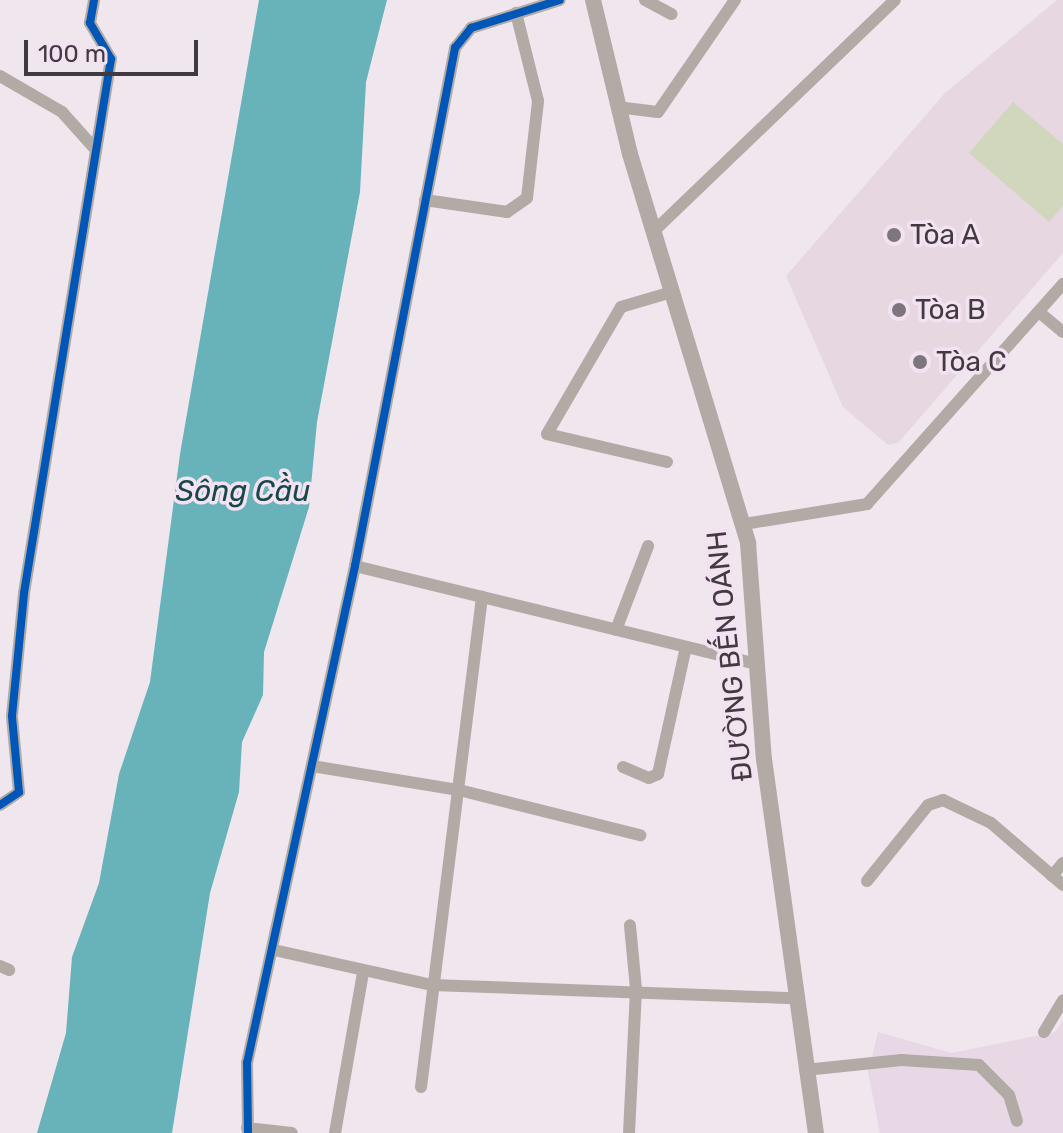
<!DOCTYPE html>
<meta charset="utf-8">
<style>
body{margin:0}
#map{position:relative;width:1063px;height:1133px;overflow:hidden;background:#efe6ee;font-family:Rubik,sans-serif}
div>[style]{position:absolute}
.built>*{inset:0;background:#e8d8e6}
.education>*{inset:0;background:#e7d7e1}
.green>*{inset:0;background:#d0d7bc}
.water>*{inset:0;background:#68b2b9}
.street>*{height:12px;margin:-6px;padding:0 6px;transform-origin:6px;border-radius:6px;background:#b2aba5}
.secondary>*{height:16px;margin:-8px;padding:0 8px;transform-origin:8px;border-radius:8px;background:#b2aaa4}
.cycleway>*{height:8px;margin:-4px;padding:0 4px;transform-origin:4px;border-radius:4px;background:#0057b8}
.dots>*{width:22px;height:22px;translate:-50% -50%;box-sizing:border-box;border:4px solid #f3e2f1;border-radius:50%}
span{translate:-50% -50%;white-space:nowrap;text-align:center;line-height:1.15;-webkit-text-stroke:7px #f3e2f1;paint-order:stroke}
.poi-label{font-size:28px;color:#413a40}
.left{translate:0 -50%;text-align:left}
.street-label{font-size:28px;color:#413a40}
.water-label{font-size:30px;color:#18474a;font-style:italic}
.scale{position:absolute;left:24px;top:40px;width:174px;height:36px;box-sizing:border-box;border:4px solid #413a40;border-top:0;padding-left:10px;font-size:24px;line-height:28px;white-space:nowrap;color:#413a40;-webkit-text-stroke:6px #f3e2f1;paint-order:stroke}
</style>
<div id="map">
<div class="built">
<div style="clip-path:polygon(1063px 1020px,1063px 1133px,880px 1133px,868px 1072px,878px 1032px,952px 1053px,1055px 1032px)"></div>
</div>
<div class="education">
<div style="clip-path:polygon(1057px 0,1063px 0,1063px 253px,898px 443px,888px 445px,843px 407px,786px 276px,945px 93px)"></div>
</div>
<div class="green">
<div style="clip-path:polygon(1013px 102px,1063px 144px,1063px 206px,1049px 222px,969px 153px)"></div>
</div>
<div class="water">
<div style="clip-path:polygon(259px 0,387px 0,366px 82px,360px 192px,317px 422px,309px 507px,264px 652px,263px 695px,242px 742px,239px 792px,210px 893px,172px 1133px,37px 1133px,66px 1033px,72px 957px,99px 883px,119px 774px,150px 682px,180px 454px)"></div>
</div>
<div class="street">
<div style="left:645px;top:0;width:30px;rotate:28deg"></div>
<div style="left:0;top:76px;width:72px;rotate:30.1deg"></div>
<div style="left:62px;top:112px;width:51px;rotate:48.2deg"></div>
<div style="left:617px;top:107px;width:41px;rotate:7deg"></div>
<div style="left:658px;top:112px;width:136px;rotate:-55.5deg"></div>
<div style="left:425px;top:200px;width:83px;rotate:8.3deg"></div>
<div style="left:507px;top:212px;width:24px;rotate:-35deg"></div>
<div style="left:527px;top:198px;width:98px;rotate:-83.5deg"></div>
<div style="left:538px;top:101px;width:91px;rotate:-104deg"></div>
<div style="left:653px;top:232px;width:335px;rotate:-43.8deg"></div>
<div style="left:1039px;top:312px;width:31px;rotate:40deg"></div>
<div style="left:667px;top:462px;width:123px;rotate:-166.9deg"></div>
<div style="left:547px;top:434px;width:147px;rotate:-59.8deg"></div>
<div style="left:621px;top:307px;width:53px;rotate:-16.4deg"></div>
<div style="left:744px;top:524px;width:125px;rotate:-9.2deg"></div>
<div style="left:867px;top:504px;width:295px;rotate:-48.3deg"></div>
<div style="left:355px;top:566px;width:414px;rotate:13.7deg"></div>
<div style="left:616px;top:630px;width:90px;rotate:-69.1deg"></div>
<div style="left:312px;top:766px;width:149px;rotate:9.3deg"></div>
<div style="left:459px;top:790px;width:187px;rotate:14deg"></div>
<div style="left:623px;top:767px;width:28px;rotate:23deg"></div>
<div style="left:649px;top:778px;width:10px;rotate:-24deg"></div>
<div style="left:658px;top:774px;width:130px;rotate:-77.6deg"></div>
<div style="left:0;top:805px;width:23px;rotate:-34deg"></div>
<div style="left:19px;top:792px;width:76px;rotate:-95.3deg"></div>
<div style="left:12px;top:716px;width:124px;rotate:-84.4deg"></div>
<div style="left:24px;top:593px;width:541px;rotate:-80.75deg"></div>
<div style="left:111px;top:59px;width:42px;rotate:-120.3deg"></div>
<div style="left:90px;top:23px;width:23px;rotate:-80deg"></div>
<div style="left:1052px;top:876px;width:17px;rotate:-50deg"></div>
<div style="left:867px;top:881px;width:97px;rotate:-51.2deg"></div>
<div style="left:928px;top:805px;width:16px;rotate:-18deg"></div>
<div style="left:943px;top:800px;width:53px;rotate:25.6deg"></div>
<div style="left:991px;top:823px;width:95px;rotate:40.7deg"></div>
<div style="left:274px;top:950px;width:162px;rotate:12.5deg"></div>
<div style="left:432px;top:985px;width:362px;rotate:2.1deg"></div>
<div style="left:0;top:966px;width:10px;rotate:24deg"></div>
<div style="left:1044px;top:1032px;width:37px;rotate:-59deg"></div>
<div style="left:805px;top:1070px;width:97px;rotate:-5.9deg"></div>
<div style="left:901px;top:1060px;width:78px;rotate:3.7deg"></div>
<div style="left:979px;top:1065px;width:42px;rotate:45deg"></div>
<div style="left:1009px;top:1095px;width:27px;rotate:73deg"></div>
<div style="left:421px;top:1087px;width:494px;rotate:-82.9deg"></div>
<div style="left:247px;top:1128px;width:45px;rotate:6.3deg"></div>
<div style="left:248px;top:1133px;width:70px;rotate:-90.8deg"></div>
<div style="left:247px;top:1063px;width:509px;rotate:-77.74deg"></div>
<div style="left:355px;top:566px;width:528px;rotate:-79.07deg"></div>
<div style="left:455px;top:48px;width:26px;rotate:-51deg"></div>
<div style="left:471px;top:28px;width:93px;rotate:-17.5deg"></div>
<div style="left:335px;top:1133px;width:162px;rotate:-80.1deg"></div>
<div style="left:629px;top:1133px;width:144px;rotate:-87.2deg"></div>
<div style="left:636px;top:989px;width:64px;rotate:-95.4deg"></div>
</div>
<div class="secondary">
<div style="left:593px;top:0;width:158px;rotate:76.5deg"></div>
<div style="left:630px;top:154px;width:407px;rotate:73.1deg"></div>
<div style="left:748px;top:543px;width:217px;rotate:85.8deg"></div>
<div style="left:764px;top:759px;width:378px;rotate:82.1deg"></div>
</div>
<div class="cycleway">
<div style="left:0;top:805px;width:23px;rotate:-34deg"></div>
<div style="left:19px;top:792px;width:76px;rotate:-95.3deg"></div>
<div style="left:12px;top:716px;width:124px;rotate:-84.4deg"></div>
<div style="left:24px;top:593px;width:541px;rotate:-80.75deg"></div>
<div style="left:111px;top:59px;width:42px;rotate:-120.3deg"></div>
<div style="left:90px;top:23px;width:23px;rotate:-80deg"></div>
<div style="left:248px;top:1133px;width:70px;rotate:-90.8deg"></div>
<div style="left:247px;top:1063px;width:509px;rotate:-77.74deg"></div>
<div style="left:355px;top:566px;width:528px;rotate:-79.07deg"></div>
<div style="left:455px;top:48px;width:26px;rotate:-51deg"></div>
<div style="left:471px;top:28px;width:93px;rotate:-17.5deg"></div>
</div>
<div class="dots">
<div style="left:894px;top:235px;background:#7e767d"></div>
<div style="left:899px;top:310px;background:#7e767d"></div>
<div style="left:920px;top:362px;background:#7e767d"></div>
</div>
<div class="poi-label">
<span class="left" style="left:910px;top:235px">Tòa A</span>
<span class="left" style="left:915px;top:310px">Tòa B</span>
<span class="left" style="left:936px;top:362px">Tòa C</span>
</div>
<div class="street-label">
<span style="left:730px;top:656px;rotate:-96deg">ĐƯỜNG BẾN OÁNH</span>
</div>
<div class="water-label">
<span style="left:243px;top:491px">Sông Cầu</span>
</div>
<div class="scale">100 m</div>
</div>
